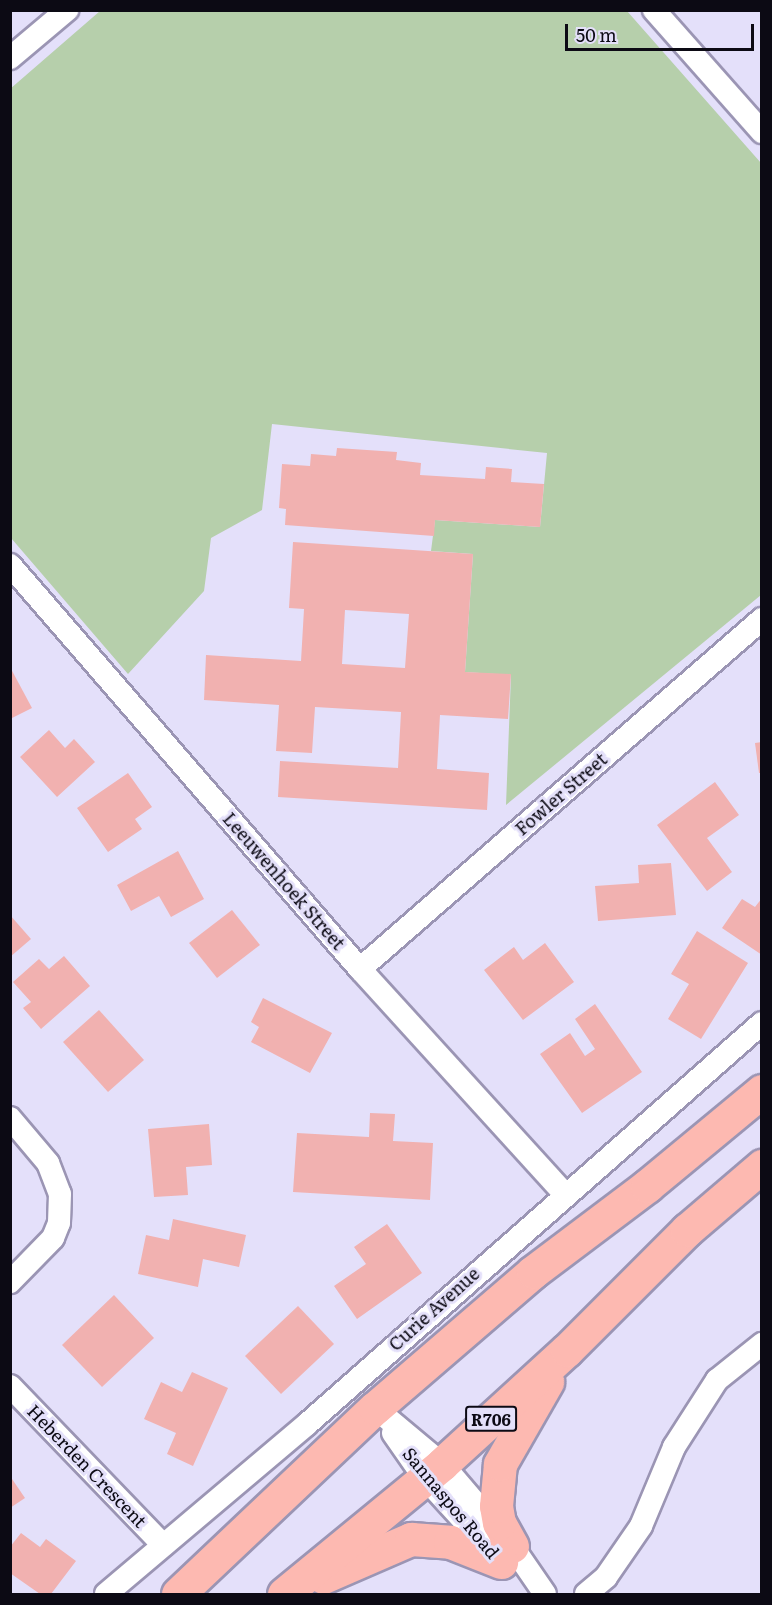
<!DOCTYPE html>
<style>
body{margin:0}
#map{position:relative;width:772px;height:1605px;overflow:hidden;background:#e4e0fa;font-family:Literata,serif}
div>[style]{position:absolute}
.green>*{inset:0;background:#b6cfab}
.building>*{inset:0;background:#f1b1b0}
.roads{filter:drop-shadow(2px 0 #9b95b4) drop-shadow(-2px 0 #9b95b4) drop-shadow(0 2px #9b95b4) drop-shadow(0 -2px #9b95b4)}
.minor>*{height:22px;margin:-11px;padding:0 11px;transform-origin:11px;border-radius:11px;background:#fff}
.primary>*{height:33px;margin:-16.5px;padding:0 16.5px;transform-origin:16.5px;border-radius:16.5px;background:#fdb9b1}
span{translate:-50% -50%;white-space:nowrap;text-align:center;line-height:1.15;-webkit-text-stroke:6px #e4e0fa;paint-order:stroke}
.shield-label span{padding:2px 4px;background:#e4e0fa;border:2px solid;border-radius:4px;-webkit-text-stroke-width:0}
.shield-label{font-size:16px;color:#0c0a14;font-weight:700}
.street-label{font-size:18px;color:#0c0a14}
.frame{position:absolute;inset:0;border:12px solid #0c0a14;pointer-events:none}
.scale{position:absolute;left:565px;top:24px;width:189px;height:27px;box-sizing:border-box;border:3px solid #0c0a14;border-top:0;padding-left:8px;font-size:18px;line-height:21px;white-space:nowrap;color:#0c0a14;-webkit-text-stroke:4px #e4e0fa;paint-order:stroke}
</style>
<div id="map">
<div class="green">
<div style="clip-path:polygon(100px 11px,627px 11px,761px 163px,761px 595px,506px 805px,511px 675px,465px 672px,473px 554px,431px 551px,435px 520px,540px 527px,547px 453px,272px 424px,262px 510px,211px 538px,204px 591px,128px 674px,11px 538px,10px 89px)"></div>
</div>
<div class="building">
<div style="clip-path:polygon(337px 448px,397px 452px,396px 460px,421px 463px,420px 475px,485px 479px,486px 467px,512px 469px,511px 482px,544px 484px,540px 527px,435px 520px,434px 536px,285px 525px,286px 509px,279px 508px,282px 464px,310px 466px,311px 454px,336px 456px)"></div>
<div style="clip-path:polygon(evenodd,293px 542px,473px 554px,465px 672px,511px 674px,508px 719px,440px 715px,437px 769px,489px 773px,487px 810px,278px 797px,280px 761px,398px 768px,401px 712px,315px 707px,312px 753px,276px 751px,279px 705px,204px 700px,206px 655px,301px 661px,304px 609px,289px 608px,293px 542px,345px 610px,409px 614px,405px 668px,342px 664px,345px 610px)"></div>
<div style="clip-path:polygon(10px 667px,32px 708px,10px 719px)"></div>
<div style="clip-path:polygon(49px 730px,65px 748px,74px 739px,95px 762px,57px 797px,20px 757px)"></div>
<div style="clip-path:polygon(762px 742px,762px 773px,759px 773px,755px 743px)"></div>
<div style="clip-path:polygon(128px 773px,152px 807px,135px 819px,142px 829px,108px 852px,77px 808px)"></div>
<div style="clip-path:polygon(715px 782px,739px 815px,707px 838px,732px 872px,707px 891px,657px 825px)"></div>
<div style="clip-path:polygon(178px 851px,204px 899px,171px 917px,159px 896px,131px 911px,117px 885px)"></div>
<div style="clip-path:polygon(671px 863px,676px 915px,598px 921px,595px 886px,639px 883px,638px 865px)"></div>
<div style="clip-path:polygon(762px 898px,762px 955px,722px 928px,742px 899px,755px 907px)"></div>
<div style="clip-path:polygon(232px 910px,260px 945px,217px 978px,189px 943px)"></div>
<div style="clip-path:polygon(10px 915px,31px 939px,10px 957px)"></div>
<div style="clip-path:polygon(697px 931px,748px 963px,701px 1039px,668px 1019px,689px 984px,671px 974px)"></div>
<div style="clip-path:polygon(545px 943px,574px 982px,523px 1020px,484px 970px,514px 947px,523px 960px)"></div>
<div style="clip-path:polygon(64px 956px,90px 986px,41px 1029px,23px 1008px,31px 1002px,13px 982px,39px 959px,49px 969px)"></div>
<div style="clip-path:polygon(263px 998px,332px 1033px,310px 1073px,251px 1042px,259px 1027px,251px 1022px)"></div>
<div style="clip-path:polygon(595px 1004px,642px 1072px,582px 1113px,540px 1054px,570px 1033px,585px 1056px,595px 1049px,575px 1019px)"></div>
<div style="clip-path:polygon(99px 1010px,144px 1060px,108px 1092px,63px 1042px)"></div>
<div style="clip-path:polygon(370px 1113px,395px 1114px,393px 1141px,433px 1143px,430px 1200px,293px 1192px,297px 1133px,369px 1137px)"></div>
<div style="clip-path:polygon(209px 1124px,212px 1165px,186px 1167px,188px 1195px,154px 1197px,148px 1129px)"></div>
<div style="clip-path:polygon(173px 1219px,246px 1235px,239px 1267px,203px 1259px,198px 1287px,138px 1274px,146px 1235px,169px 1240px)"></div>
<div style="clip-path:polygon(387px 1224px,422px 1273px,357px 1319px,334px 1286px,366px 1264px,354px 1247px)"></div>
<div style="clip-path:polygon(114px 1295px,154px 1338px,102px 1387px,62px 1345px)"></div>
<div style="clip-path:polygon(298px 1306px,334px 1344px,281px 1394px,245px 1356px)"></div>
<div style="clip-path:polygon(192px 1372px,228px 1388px,193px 1466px,167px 1454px,176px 1433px,144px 1419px,161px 1382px,182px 1392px)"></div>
<div style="clip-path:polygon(10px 1476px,25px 1498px,10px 1508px)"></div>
<div style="clip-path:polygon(21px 1533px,40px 1547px,46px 1539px,76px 1561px,51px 1594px,40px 1594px,10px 1573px,10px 1547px)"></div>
</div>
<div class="roads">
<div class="minor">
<div style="left:654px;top:10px;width:163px;rotate:48.5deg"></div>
<div style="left:10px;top:58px;width:75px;rotate:-40.1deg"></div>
<div style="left:10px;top:565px;width:535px;rotate:49.1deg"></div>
<div style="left:360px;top:969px;width:303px;rotate:47.7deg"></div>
<div style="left:360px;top:969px;width:533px;rotate:-41.04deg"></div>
<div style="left:10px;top:1118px;width:59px;rotate:49.8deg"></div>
<div style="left:48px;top:1163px;width:33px;rotate:69deg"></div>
<div style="left:60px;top:1194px;width:29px;rotate:92deg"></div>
<div style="left:59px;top:1223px;width:16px;rotate:112deg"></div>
<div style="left:53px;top:1238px;width:62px;rotate:134.3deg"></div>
<div style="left:10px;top:1386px;width:221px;rotate:46.1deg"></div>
<div style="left:375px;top:1408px;width:87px;rotate:39.9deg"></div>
<div style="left:442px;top:1464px;width:108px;rotate:49.5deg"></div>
<div style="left:512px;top:1546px;width:58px;rotate:55.5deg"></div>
<div style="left:393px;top:1433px;width:52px;rotate:55.1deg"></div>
<div style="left:423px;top:1476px;width:110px;rotate:47.6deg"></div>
<div style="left:106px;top:1594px;width:263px;rotate:-40.2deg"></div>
<div style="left:307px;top:1424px;width:606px;rotate:-41.39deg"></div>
<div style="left:586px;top:1594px;width:26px;rotate:-40deg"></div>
<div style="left:606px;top:1577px;width:62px;rotate:-55.5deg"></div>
<div style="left:641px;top:1526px;width:86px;rotate:-67.3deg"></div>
<div style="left:674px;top:1447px;width:80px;rotate:-57.3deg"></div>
<div style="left:717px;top:1380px;width:58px;rotate:-38.7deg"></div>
</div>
<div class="primary">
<div style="left:512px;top:1546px;width:26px;rotate:-119deg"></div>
<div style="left:499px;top:1523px;width:17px;rotate:-100deg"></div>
<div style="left:496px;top:1506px;width:42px;rotate:-84.6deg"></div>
<div style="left:500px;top:1464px;width:95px;rotate:-60.2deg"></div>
<div style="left:323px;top:1577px;width:96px;rotate:-23.4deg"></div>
<div style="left:411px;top:1539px;width:39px;rotate:4deg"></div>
<div style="left:450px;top:1542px;width:55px;rotate:21.4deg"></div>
<div style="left:178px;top:1594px;width:271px;rotate:-43.4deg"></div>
<div style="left:375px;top:1408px;width:208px;rotate:-40.7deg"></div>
<div style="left:533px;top:1272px;width:143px;rotate:-37deg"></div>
<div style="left:647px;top:1186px;width:149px;rotate:-39.6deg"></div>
<div style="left:284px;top:1594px;width:205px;rotate:-39.4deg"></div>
<div style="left:442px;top:1464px;width:169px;rotate:-42.4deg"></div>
<div style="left:567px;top:1350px;width:170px;rotate:-45deg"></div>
<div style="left:687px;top:1230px;width:99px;rotate:-40.5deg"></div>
</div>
</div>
<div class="shield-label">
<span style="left:491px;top:1419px">R706</span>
</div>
<div class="street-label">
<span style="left:561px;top:794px;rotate:-41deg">Fowler Street</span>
<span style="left:284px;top:881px;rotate:49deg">Leeuwenhoek Street</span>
<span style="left:434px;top:1309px;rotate:-42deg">Curie Avenue</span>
<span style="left:87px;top:1466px;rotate:46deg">Heberden Crescent</span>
<span style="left:451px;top:1503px;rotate:50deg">Sannaspos Road</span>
</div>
<div class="frame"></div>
<div class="scale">50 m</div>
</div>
